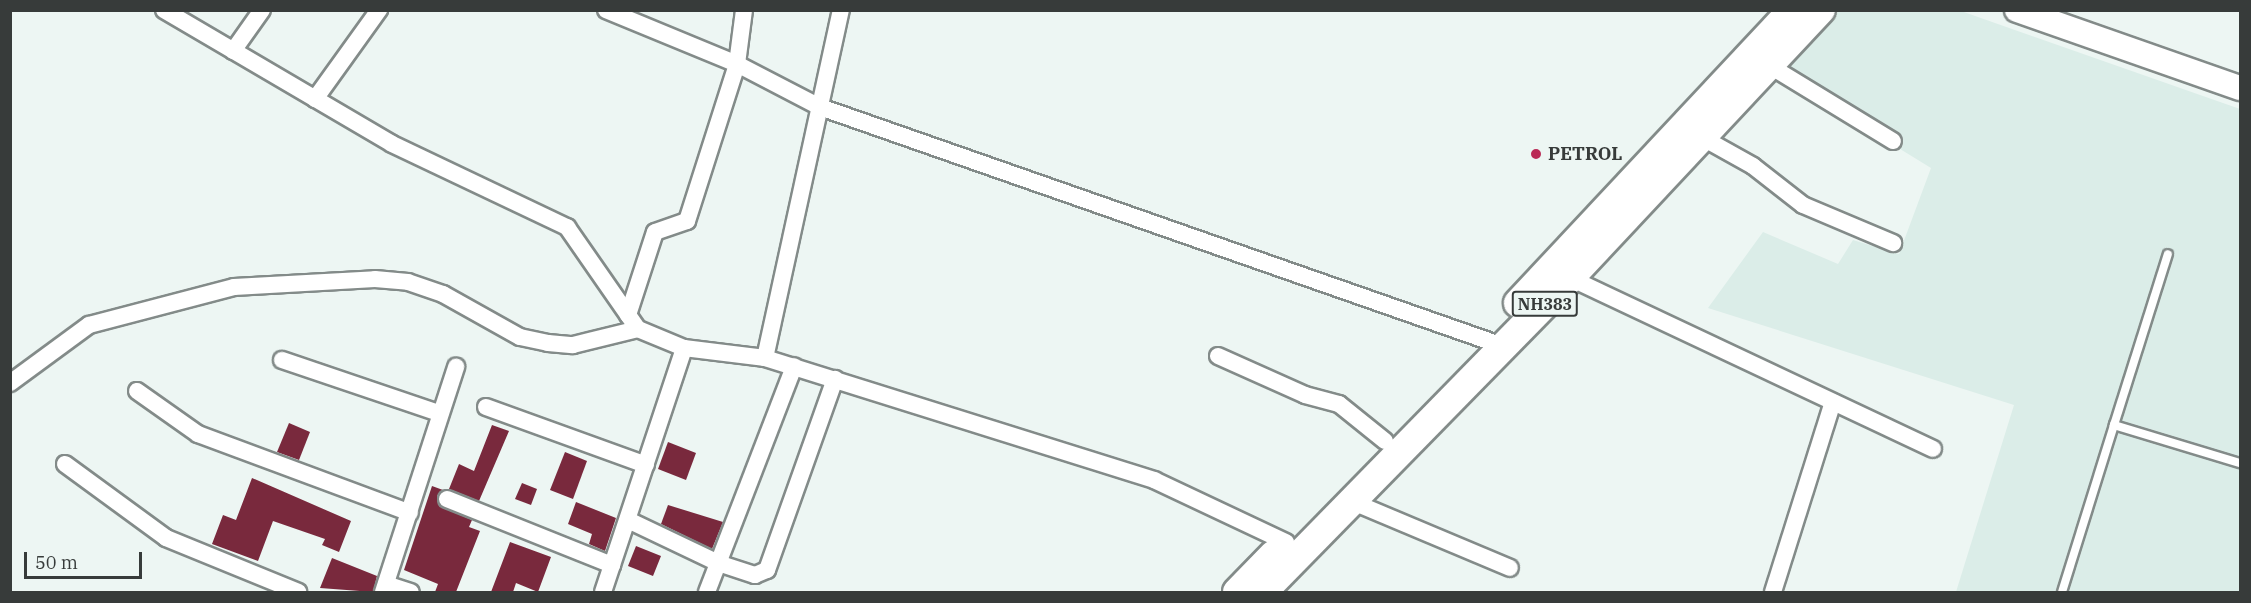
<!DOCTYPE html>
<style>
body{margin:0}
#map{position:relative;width:2251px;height:603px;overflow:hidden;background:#edf6f3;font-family:"IBM Plex Serif",serif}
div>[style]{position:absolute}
.built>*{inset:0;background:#dbede8}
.building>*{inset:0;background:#79293d}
.roads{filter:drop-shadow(2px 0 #838b89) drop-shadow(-2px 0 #838b89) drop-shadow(0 2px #838b89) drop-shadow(0 -2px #838b89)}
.service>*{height:8px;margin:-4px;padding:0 4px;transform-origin:4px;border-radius:4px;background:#fff}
.minor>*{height:16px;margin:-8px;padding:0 8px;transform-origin:8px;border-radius:8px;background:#fff}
.secondary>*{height:24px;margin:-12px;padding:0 12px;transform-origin:12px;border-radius:12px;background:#fff}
.trunk>*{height:28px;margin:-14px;padding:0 14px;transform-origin:14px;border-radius:14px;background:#fff}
.dots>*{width:16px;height:16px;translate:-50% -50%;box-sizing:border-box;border:3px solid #edf6f3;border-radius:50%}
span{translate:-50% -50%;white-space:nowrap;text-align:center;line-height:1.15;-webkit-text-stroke:6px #edf6f3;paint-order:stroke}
.shield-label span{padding:2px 4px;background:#edf6f3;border:2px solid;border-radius:4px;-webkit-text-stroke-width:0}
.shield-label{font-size:16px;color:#373b3a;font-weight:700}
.poi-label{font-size:18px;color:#373b3a;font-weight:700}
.left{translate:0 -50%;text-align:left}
.frame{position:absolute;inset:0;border:12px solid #373b3a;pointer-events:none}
.scale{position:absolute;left:24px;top:552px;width:118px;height:27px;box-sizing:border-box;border:3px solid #373b3a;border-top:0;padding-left:8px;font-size:18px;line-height:21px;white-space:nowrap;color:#373b3a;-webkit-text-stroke:4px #edf6f3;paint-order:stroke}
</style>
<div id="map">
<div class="built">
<div style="clip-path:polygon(1839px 11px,1961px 11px,2240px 109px,2240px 592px,1956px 592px,2014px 405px,1708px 308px,1763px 232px,1838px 264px,1853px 240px,1899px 254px,1931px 168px,1778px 74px)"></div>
</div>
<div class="building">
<div style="clip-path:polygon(289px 423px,310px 432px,299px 460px,277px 452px)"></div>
<div style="clip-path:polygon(492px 425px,509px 431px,479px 501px,449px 489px,459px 464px,474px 471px)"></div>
<div style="clip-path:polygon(668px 442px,696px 453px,686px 480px,658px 469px)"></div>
<div style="clip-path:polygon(565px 452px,587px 461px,573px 499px,550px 490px)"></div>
<div style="clip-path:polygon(252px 478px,351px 521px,339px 552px,322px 545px,325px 539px,273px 521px,258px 561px,212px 544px,223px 515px,236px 520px)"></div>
<div style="clip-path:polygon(522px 483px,537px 489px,531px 505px,515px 499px)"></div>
<div style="clip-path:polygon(432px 486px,443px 490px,437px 496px,439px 506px,472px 520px,469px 527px,480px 531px,456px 592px,435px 592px,438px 584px,404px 570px)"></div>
<div style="clip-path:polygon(576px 502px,616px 518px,605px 551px,589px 544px,592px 534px,568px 524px)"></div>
<div style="clip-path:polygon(668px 505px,723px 522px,712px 549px,661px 524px)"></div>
<div style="clip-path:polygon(510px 542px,551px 557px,538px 592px,516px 583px,513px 592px,491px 592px)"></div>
<div style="clip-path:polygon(636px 546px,661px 556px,653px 576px,628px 566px)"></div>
<div style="clip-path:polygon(332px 558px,377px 576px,373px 592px,320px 588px)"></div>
</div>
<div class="roads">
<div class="service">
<div style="left:2114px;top:425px;width:179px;rotate:-72.5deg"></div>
<div style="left:2062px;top:592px;width:175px;rotate:-72.7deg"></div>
<div style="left:2114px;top:425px;width:132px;rotate:16.8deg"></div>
</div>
<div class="minor">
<div style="left:164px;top:10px;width:264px;rotate:30.4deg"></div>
<div style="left:392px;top:144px;width:194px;rotate:25.4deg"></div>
<div style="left:567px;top:227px;width:124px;rotate:55.2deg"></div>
<div style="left:638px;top:329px;width:50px;rotate:22.4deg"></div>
<div style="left:606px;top:10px;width:142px;rotate:22.4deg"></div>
<div style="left:737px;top:64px;width:93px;rotate:27.4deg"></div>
<div style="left:820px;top:107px;width:724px;rotate:19.29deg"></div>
<div style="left:233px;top:51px;width:50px;rotate:-54.7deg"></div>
<div style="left:1770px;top:66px;width:144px;rotate:31.4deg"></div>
<div style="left:315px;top:99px;width:110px;rotate:-54.3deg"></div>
<div style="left:1703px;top:138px;width:57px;rotate:29.2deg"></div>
<div style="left:1753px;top:166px;width:63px;rotate:38deg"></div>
<div style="left:1803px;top:205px;width:98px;rotate:22.9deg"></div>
<div style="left:1570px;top:278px;width:401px;rotate:25.2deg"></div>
<div style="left:628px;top:315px;width:87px;rotate:-72deg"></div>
<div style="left:655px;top:232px;width:34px;rotate:-19deg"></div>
<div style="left:687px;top:221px;width:165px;rotate:-72.3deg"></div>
<div style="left:737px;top:64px;width:54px;rotate:-82.6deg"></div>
<div style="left:1218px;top:356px;width:95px;rotate:24.1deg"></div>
<div style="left:1305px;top:395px;width:35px;rotate:15deg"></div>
<div style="left:1339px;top:404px;width:59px;rotate:38.8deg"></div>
<div style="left:765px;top:358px;width:356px;rotate:-77.7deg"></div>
<div style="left:282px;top:360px;width:166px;rotate:18.7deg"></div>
<div style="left:10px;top:383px;width:98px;rotate:-36.3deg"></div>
<div style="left:89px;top:325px;width:150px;rotate:-14.7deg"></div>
<div style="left:234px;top:287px;width:141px;rotate:-3.2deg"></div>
<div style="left:375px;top:279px;width:33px;rotate:5deg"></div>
<div style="left:408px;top:282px;width:37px;rotate:19deg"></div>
<div style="left:443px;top:294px;width:88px;rotate:29.2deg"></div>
<div style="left:520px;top:337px;width:29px;rotate:12deg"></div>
<div style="left:548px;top:343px;width:25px;rotate:5deg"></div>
<div style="left:573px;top:345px;width:67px;rotate:-13.8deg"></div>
<div style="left:137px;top:391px;width:75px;rotate:35.2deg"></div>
<div style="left:198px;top:434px;width:226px;rotate:20.4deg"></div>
<div style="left:486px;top:407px;width:170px;rotate:19.9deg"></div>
<div style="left:65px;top:464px;width:125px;rotate:36.2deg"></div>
<div style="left:166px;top:538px;width:143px;rotate:22.2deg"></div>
<div style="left:447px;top:499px;width:178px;rotate:21.8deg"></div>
<div style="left:1353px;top:502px;width:170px;rotate:22.8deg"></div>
<div style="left:628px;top:520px;width:100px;rotate:25.5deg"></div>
<div style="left:718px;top:563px;width:39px;rotate:18deg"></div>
<div style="left:755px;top:575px;width:13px;rotate:-23deg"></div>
<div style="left:767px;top:570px;width:203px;rotate:-70.4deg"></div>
<div style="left:386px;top:584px;width:26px;rotate:18deg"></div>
<div style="left:383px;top:592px;width:237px;rotate:-72deg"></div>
<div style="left:603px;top:592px;width:257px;rotate:-71.6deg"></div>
<div style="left:684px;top:348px;width:82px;rotate:7deg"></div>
<div style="left:765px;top:358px;width:408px;rotate:17.4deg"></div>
<div style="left:1154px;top:480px;width:146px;rotate:25.2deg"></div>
<div style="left:707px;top:592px;width:242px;rotate:-68.9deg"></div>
<div style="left:1773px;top:592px;width:199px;rotate:-72.5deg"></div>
</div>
<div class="secondary">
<div style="left:2017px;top:10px;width:236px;rotate:19.3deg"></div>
</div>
<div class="trunk">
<div style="left:1518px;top:303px;width:401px;rotate:-46.9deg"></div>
<div style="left:1237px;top:592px;width:52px;rotate:-45.8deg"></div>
<div style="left:1263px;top:592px;width:439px;rotate:-45.6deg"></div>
<div style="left:1570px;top:278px;width:367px;rotate:-46.9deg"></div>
</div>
</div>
<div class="dots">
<div style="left:1536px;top:154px;background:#ba2a56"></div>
</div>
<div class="shield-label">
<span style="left:1545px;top:304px">NH383</span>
</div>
<div class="poi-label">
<span class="left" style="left:1548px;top:154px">PETROL</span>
</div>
<div class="frame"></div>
<div class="scale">50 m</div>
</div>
